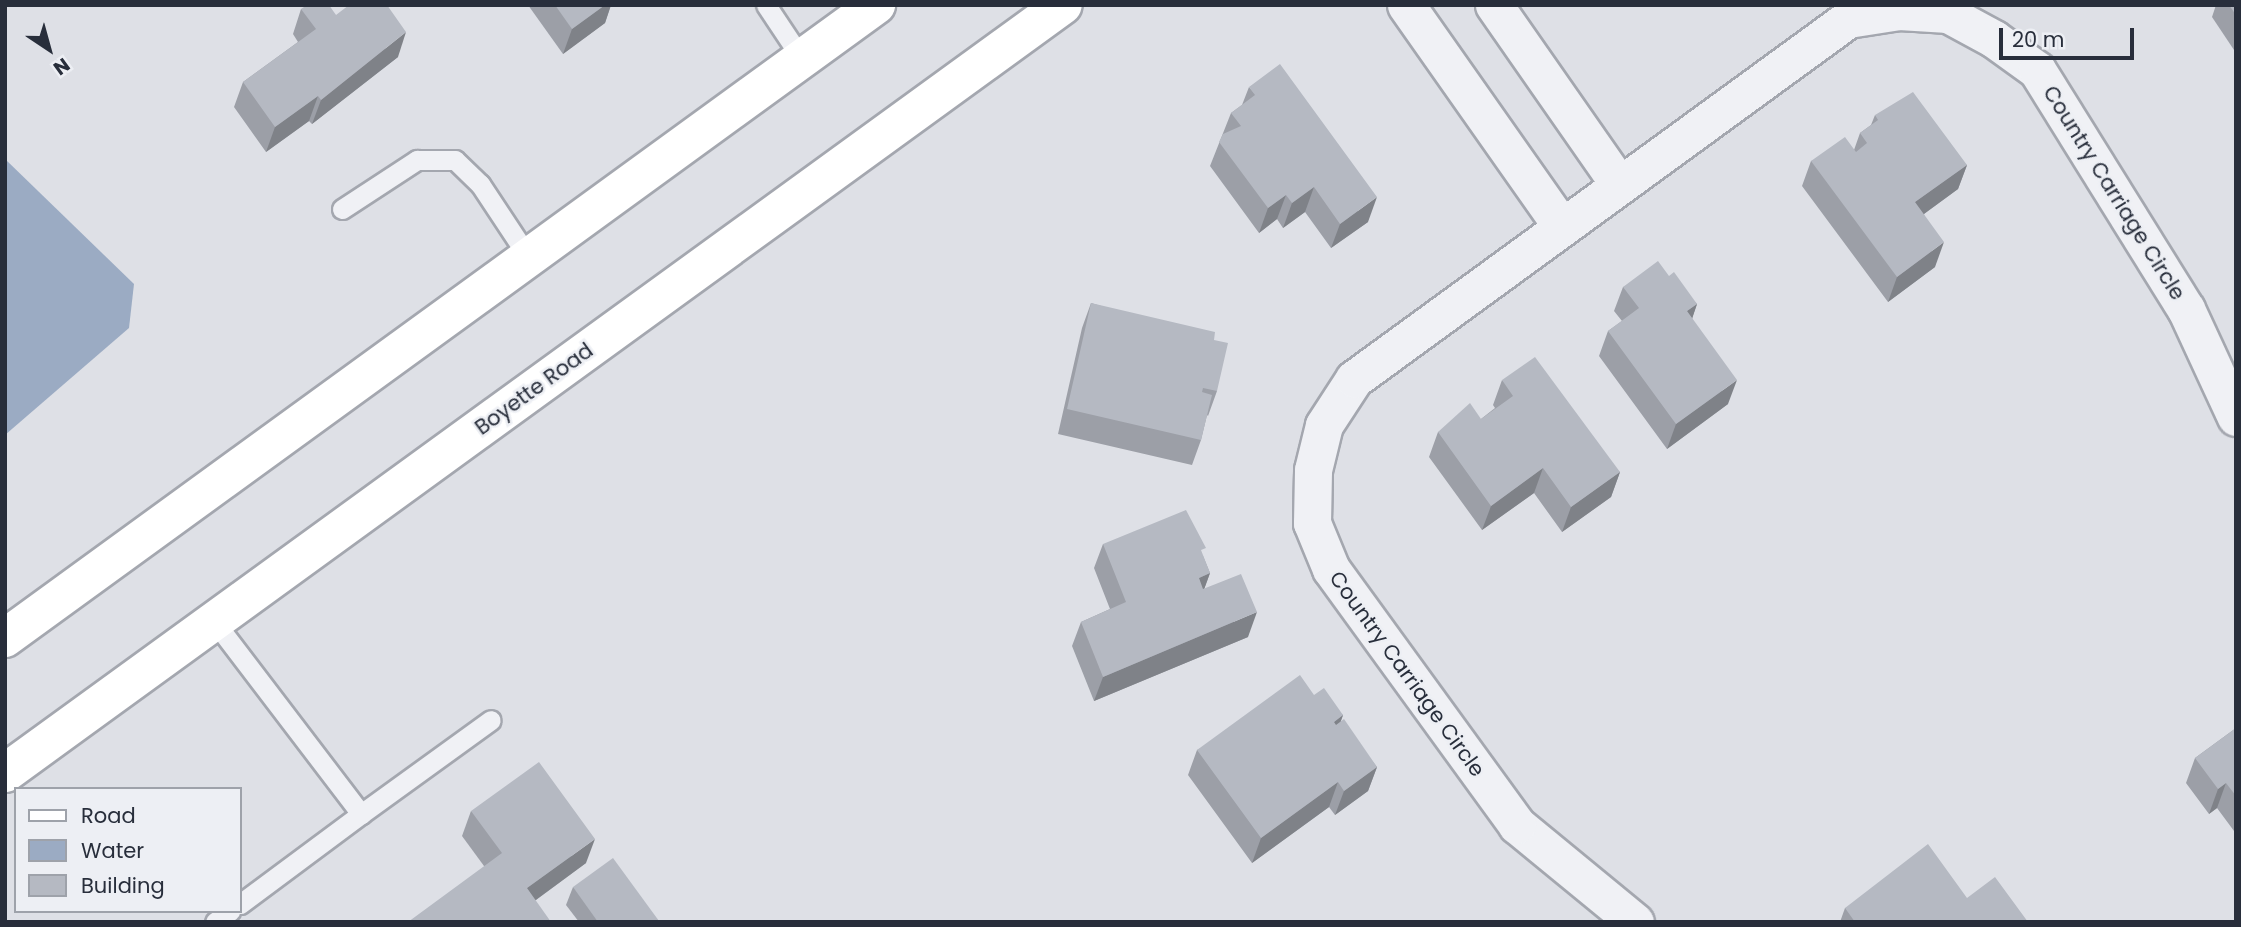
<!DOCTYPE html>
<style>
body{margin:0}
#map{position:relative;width:2241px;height:927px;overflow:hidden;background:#dee0e6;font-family:Poppins,sans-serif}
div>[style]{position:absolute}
.water>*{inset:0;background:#9babc3}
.roads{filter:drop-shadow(2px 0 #a4a7af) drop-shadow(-2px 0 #a4a7af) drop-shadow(0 2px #a4a7af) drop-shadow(0 -2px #a4a7af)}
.service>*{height:19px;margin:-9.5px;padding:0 9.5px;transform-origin:9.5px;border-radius:9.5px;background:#f0f1f5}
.minor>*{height:37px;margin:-18.5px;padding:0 18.5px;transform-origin:18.5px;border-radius:18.5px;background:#f0f1f5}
.secondary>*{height:38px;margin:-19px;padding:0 19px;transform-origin:19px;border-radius:19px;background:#fff}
.wall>*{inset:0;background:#9c9fa7}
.shaded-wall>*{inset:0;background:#7f8288}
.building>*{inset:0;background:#b5b9c2}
span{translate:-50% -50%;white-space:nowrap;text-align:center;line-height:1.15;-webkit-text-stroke:5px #edeff4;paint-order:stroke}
.street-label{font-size:21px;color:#282e3b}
.frame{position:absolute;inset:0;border:7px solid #282e3b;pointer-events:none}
.legend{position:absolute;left:14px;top:787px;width:228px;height:126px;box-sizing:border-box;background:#edeff4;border:2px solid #9ea2aa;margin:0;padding:9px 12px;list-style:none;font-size:21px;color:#282e3b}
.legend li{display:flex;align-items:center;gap:14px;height:35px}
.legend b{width:35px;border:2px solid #9ea2aa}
.north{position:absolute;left:14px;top:14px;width:70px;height:70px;-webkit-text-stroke:5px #edeff4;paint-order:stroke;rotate:144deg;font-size:19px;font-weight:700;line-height:28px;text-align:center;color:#282e3b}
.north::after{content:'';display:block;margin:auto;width:24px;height:32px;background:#282e3b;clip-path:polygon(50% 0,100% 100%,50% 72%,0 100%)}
.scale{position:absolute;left:1999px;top:28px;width:135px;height:32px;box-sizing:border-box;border:4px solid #282e3b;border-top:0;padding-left:9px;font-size:21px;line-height:24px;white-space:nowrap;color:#282e3b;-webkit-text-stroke:5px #edeff4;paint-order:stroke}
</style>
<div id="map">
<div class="water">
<div style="clip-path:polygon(5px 159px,134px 284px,129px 328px,5px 435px)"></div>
</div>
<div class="roads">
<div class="service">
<div style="left:766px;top:5px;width:65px;rotate:56.3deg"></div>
<div style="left:342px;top:209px;width:90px;rotate:-33.2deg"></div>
<div style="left:417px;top:160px;width:38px"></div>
<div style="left:455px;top:160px;width:35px;rotate:44deg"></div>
<div style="left:480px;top:184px;width:89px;rotate:56.5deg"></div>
<div style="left:214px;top:621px;width:243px;rotate:52.7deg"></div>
<div style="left:361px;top:814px;width:160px;rotate:-35.9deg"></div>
<div style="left:240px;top:904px;width:151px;rotate:-36.6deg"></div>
<div style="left:215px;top:922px;width:19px;rotate:-36deg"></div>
</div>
<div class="minor">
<div style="left:1406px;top:5px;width:271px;rotate:54.9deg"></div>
<div style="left:1494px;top:5px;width:218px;rotate:55.1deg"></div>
<div style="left:1635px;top:922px;width:153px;rotate:-140.6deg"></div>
<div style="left:1517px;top:825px;width:316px;rotate:-126deg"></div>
<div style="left:1331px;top:569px;width:50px;rotate:-112.4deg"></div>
<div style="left:1312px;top:523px;width:53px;rotate:-88.9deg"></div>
<div style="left:1313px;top:470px;width:46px;rotate:-76.3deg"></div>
<div style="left:1324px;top:425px;width:55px;rotate:-56.9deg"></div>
<div style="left:1354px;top:379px;width:611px;rotate:-36.08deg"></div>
<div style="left:1848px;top:19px;width:52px;rotate:-8.9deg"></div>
<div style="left:1899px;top:11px;width:49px;rotate:3.5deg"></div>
<div style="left:1948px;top:14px;width:52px;rotate:28.5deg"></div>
<div style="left:1994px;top:39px;width:53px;rotate:35.8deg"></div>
<div style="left:2037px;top:70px;width:282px;rotate:58.1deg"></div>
<div style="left:2186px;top:309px;width:119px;rotate:65.2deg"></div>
</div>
<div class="secondary">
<div style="left:5px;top:638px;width:1077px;rotate:-36.01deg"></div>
<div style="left:5px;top:773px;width:1307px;rotate:-35.98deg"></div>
</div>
</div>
<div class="wall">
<div style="clip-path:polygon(528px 5px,611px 5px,605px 23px,563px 54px)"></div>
<div style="clip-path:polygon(2216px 5px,2236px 5px,2236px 53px,2212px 17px)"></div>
<div style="clip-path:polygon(301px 9px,336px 15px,398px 57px,312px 124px,309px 121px,266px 152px,234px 107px,243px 82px,298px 42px,293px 34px)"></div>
<div style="clip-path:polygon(1249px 87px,1368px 222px,1331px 248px,1305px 212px,1283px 228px,1277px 219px,1259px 233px,1210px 166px,1231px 113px,1242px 105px)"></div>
<div style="clip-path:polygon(1875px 115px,1967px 165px,1958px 189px,1924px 214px,1935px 267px,1888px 302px,1802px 186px,1811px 161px,1854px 150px,1860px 133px,1871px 125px)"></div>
<div style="clip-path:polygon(1669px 276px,1697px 304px,1692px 318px,1728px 404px,1667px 449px,1599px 356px,1608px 331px,1622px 321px,1614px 311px,1623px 287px)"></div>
<div style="clip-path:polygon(1091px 303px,1214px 340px,1217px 391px,1208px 416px,1207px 415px,1201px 440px,1192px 465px,1058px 434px,1082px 328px)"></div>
<div style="clip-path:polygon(1502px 380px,1620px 472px,1611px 497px,1562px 532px,1534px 493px,1482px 530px,1429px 457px,1438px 432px,1481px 419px,1495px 408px,1493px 405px)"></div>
<div style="clip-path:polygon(1103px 544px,1203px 556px,1210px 573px,1204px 589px,1248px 637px,1094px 701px,1072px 646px,1081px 622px,1110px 609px,1094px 568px)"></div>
<div style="clip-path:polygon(1314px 695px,1343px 715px,1341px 721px,1377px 767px,1368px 791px,1335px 815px,1329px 807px,1252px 863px,1188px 775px,1197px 750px)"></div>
<div style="clip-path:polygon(2236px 728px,2236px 830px,2234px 831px,2217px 808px,2209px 814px,2186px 783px,2195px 758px)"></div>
<div style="clip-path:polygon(471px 811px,586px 863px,536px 900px,484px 866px,462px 836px)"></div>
<div style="clip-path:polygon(573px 887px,659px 921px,579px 922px,566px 905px)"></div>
<div style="clip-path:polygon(1967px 898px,2028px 922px,1840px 922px,1845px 908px)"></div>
</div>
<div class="shaded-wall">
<div style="clip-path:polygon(605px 5px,611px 5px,605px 23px,563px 54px,572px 29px)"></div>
<div style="clip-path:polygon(406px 32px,398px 57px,312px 124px,321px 100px)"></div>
<div style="clip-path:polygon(318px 96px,309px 121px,266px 152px,275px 127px)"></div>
<div style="clip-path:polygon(1967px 165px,1958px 189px,1906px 227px,1915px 202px)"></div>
<div style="clip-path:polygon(1314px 187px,1305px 212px,1283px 228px,1292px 203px)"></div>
<div style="clip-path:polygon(1286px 195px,1277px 219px,1259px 233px,1268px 208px)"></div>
<div style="clip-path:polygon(1377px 197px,1368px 222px,1331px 248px,1340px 224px)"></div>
<div style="clip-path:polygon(1944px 242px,1935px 267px,1888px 302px,1897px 277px)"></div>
<div style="clip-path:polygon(1697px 304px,1689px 328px,1687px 311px)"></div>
<div style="clip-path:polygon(1737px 380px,1728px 404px,1667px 449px,1676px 424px)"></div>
<div style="clip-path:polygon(1543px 468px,1534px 493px,1482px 530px,1491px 506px)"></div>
<div style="clip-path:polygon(1620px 472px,1611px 497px,1562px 532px,1571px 507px)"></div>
<div style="clip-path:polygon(1210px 573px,1201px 598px,1199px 578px)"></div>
<div style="clip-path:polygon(1257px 612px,1248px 637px,1094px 701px,1103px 677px)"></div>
<div style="clip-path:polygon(1343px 715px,1334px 739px,1334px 722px)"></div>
<div style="clip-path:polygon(1377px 767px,1368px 791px,1335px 815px,1344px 791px)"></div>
<div style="clip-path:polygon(1338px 782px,1329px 807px,1252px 863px,1261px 838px)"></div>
<div style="clip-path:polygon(2226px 783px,2217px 808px,2209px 814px,2218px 789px)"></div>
<div style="clip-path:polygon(595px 839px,586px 863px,518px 913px,527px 888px)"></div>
</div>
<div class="building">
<div style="clip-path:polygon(307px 5px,329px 5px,336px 15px,349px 5px,387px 5px,406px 32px,321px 100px,318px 96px,275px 127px,243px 82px,316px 29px,301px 9px)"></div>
<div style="clip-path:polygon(555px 5px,605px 5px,572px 29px)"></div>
<div style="clip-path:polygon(2229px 5px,2236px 5px,2236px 15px)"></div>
<div style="clip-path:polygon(1280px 64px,1377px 197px,1340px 224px,1314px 187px,1292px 203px,1286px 195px,1268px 208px,1219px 142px,1223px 134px,1241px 126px,1231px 113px,1255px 95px,1249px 87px)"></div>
<div style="clip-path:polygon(1913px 92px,1967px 165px,1915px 202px,1944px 242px,1897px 277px,1811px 161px,1845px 137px,1856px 152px,1867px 143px,1860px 133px,1878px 120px,1875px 115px)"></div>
<div style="clip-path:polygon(1658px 261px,1669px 276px,1674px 272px,1697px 304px,1687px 311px,1737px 380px,1676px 424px,1608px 331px,1639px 308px,1623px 287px)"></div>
<div style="clip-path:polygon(1091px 303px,1215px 332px,1214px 340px,1228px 343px,1217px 391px,1203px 388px,1202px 392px,1212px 395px,1201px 440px,1067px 409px)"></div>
<div style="clip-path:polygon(1535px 357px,1620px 472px,1571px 507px,1543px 468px,1491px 506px,1438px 432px,1470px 403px,1481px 419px,1513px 396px,1502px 380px)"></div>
<div style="clip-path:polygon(1186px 510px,1206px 548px,1201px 550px,1210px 573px,1199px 578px,1203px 589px,1241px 574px,1257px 612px,1103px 677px,1081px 622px,1126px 602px,1103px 544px)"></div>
<div style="clip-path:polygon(1300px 675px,1314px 695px,1324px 688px,1343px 715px,1334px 722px,1336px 725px,1344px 719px,1377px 767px,1344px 791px,1338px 782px,1261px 838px,1197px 750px)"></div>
<div style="clip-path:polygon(2236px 728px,2236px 796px,2226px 783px,2218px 789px,2195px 758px)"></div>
<div style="clip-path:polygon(539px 762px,595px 839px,527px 888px,551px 922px,408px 922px,502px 853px,471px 811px)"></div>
<div style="clip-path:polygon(1928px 844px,1967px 898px,1995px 877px,2028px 922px,1855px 922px,1845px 908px)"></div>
<div style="clip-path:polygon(613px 858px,659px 921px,598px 922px,573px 887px)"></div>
</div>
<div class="street-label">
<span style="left:2114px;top:193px;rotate:58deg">Country Carriage Circle</span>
<span style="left:534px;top:389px;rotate:-36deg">Boyette Road</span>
<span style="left:1407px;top:674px;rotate:54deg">Country Carriage Circle</span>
</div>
<div class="frame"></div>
<ul class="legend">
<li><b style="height:9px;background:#fff"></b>Road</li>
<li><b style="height:19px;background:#9babc3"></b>Water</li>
<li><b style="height:19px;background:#b5b9c2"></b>Building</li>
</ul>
<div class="north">N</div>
<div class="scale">20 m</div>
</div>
